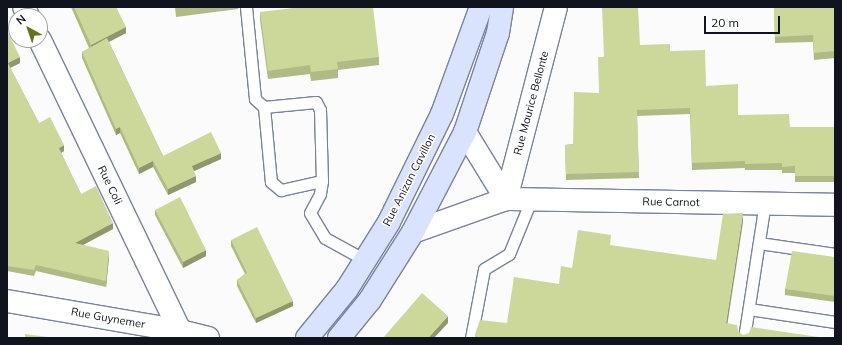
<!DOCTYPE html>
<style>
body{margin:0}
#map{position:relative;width:842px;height:345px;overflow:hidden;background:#fbfbfb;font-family:Mulish,sans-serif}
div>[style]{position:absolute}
.roads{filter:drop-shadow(1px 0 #79839d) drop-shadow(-1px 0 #79839d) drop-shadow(0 1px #79839d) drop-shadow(0 -1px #79839d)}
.service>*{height:11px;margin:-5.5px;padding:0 5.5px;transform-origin:5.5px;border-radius:5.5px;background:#fff}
.minor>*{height:22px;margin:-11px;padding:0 11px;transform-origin:11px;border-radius:11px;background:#fff}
.secondary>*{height:22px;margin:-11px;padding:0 11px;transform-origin:11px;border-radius:11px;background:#dae3fd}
.wall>*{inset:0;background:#afba84}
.shaded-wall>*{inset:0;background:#8f976b}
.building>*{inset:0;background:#ccd899}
span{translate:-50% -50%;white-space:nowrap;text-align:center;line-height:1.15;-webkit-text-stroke:3px #fff;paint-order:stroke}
.street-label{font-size:11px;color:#10141e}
.frame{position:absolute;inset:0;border:8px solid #10141e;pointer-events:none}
.north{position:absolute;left:8px;top:8px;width:40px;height:40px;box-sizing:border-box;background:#fff;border:1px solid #9fa1a5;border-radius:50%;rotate:320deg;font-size:11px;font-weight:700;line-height:16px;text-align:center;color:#10141e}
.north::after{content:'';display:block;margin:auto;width:14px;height:18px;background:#66721d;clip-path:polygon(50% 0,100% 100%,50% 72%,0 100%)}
.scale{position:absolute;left:704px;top:16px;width:76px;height:18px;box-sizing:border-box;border:2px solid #10141e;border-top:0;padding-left:5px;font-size:12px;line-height:14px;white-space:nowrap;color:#10141e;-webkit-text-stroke:3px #fff;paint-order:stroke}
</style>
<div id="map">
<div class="roads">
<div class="service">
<div style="left:246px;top:7px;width:92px;rotate:84.4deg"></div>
<div style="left:255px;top:99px;width:12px;rotate:42deg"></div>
<div style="left:264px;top:107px;width:75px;rotate:84.7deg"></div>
<div style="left:271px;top:182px;width:13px;rotate:39deg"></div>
<div style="left:281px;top:190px;width:42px;rotate:-12.4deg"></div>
<div style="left:264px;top:107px;width:52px;rotate:-5.5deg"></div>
<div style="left:316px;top:102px;width:9px;rotate:63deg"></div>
<div style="left:320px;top:110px;width:71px;rotate:88.4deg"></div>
<div style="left:322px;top:181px;width:13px;rotate:99deg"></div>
<div style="left:320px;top:194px;width:21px;rotate:118deg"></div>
<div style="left:310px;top:213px;width:29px;rotate:59deg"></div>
<div style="left:325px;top:238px;width:46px;rotate:28.8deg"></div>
<div style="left:759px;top:243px;width:77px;rotate:8.2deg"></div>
<div style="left:749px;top:309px;width:87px;rotate:8.6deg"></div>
<div style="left:471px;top:338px;width:70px;rotate:-79.3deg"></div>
<div style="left:484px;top:269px;width:29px;rotate:-31deg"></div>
<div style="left:509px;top:254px;width:58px;rotate:-67.8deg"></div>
<div style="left:744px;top:338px;width:137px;rotate:-81.2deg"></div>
</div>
<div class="minor">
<div style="left:24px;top:7px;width:10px;rotate:66deg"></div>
<div style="left:40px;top:40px;width:323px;rotate:64.3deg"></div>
<div style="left:465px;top:132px;width:79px;rotate:58.5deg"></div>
<div style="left:506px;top:199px;width:198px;rotate:-75.4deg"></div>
<div style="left:413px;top:232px;width:99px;rotate:-19.5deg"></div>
<div style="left:506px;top:199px;width:329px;rotate:1deg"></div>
<div style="left:7px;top:301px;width:176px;rotate:9.8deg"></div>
<div style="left:180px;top:331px;width:29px;rotate:14deg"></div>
</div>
<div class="secondary">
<div style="left:307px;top:338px;width:63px;rotate:-50.8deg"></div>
<div style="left:347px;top:289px;width:79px;rotate:-57.9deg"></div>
<div style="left:389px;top:222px;width:120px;rotate:-63.9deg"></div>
<div style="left:442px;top:114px;width:114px;rotate:-70deg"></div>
<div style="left:339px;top:338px;width:49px;rotate:-50.8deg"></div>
<div style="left:370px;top:300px;width:80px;rotate:-57.7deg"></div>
<div style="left:413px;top:232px;width:113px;rotate:-62.5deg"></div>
<div style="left:465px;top:132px;width:104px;rotate:-71.6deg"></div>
<div style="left:498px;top:33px;width:26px;rotate:-81deg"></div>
</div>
</div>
<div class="wall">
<div style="clip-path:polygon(71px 7px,116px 7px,126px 33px,109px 42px,163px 156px,221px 159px,194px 171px,196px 182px,168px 195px,153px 167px,139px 174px,120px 133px,116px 135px,82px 58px,82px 52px,89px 48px)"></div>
<div style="clip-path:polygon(175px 7px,238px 7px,238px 9px,176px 17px)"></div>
<div style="clip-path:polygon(774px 7px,835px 7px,835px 58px,814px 60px,813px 42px,775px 43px)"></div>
<div style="clip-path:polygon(260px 12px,379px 57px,379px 65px,338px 70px,338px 78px,311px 81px,310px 74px,268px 79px,260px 20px)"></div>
<div style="clip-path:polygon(7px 31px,20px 63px,10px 68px,39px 123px,64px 151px,61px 153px,81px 194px,113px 229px,83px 245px,109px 257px,106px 287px,36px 271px,34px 276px,7px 271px)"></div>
<div style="clip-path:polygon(640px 45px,670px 51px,706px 86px,738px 115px,790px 127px,834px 127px,835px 117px,835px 182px,795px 182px,795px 173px,782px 173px,782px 170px,745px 170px,745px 168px,692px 170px,690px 114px,637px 116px,639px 178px,566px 180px,565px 145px,573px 144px,599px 93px,603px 57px)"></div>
<div style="clip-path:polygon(155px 210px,206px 256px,183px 268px,155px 215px)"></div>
<div style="clip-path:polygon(231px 240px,293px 306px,256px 323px,237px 286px,237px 280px,245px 274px,231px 246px)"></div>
<div style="clip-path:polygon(835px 257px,835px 302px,785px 295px,785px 289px)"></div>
</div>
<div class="shaded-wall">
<div style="clip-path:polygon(126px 27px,126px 33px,91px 51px,91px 45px)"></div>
<div style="clip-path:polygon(20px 57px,20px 63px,8px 69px,8px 63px)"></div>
<div style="clip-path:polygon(120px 127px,120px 133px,116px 135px,116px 129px)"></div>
<div style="clip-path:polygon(64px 145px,64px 151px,59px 154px,59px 148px)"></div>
<div style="clip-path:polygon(221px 153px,221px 159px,192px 172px,192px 166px)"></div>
<div style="clip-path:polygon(153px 161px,153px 167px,139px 174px,139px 168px)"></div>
<div style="clip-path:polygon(196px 176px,196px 182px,168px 195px,168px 189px)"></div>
<div style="clip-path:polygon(743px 213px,743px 222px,726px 333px,726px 323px)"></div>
<div style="clip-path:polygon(113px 223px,113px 229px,75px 249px,75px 243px)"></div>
<div style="clip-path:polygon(206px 250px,206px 256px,183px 268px,183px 262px)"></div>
<div style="clip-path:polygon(109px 251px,109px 257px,106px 287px,106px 281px)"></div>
<div style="clip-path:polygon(293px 301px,293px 306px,256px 323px,256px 318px)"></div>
<div style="clip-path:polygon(448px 316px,448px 323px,434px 338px,428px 338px)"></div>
</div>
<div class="building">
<div style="clip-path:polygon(74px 7px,116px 7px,126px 27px,91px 45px)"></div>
<div style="clip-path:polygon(176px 7px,186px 7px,176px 8px)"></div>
<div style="clip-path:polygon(302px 7px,373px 7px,379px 57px,337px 62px,338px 69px,311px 72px,310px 65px,268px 71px,260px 12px)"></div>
<div style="clip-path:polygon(602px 7px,638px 7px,640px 45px,670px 44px,670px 51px,705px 50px,706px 86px,738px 84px,738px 115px,789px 114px,790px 127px,834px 127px,834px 117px,835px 117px,835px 176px,795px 176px,795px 166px,782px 167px,782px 163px,745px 164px,745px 161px,692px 163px,690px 108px,637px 110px,639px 172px,566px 174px,565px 145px,573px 144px,574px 92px,599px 93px,598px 57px,604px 57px)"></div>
<div style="clip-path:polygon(774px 7px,835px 7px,835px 51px,814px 53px,813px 35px,775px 37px)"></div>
<div style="clip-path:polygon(7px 31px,20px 57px,8px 63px,39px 123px,50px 117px,64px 145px,59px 148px,81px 194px,96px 186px,113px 223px,75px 243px,109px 251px,106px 281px,36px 265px,34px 270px,7px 266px)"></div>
<div style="clip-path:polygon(107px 38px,163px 156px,211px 132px,221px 153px,192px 166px,196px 176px,168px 189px,153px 161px,139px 168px,120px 127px,116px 129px,82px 52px)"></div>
<div style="clip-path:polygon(180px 197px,206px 250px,183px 262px,155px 210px)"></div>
<div style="clip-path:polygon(743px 213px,726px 323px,737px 325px,738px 331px,743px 335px,749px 333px,751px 327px,825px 338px,475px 338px,475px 334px,480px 320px,507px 323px,514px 277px,559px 284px,561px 266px,572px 268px,578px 230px,611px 235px,610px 245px,716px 260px,723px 214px)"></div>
<div style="clip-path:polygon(257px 227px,293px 301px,256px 318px,237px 280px,247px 273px,231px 240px)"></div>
<div style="clip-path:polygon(792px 251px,835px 257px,835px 296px,785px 289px)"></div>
<div style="clip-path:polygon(422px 293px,448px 316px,428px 338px,383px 338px)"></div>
<div style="clip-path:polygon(25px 334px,55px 338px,25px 338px)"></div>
</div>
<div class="street-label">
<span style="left:531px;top:103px;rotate:-75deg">Rue Maurice Bellonte</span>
<span style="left:409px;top:180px;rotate:-63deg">Rue Anizan Cavillon</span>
<span style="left:110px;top:185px;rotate:64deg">Rue Coli</span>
<span style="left:671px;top:202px;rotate:1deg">Rue Carnot</span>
<span style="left:108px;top:318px;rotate:10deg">Rue Guynemer</span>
</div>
<div class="frame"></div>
<div class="north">N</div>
<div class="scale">20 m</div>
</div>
